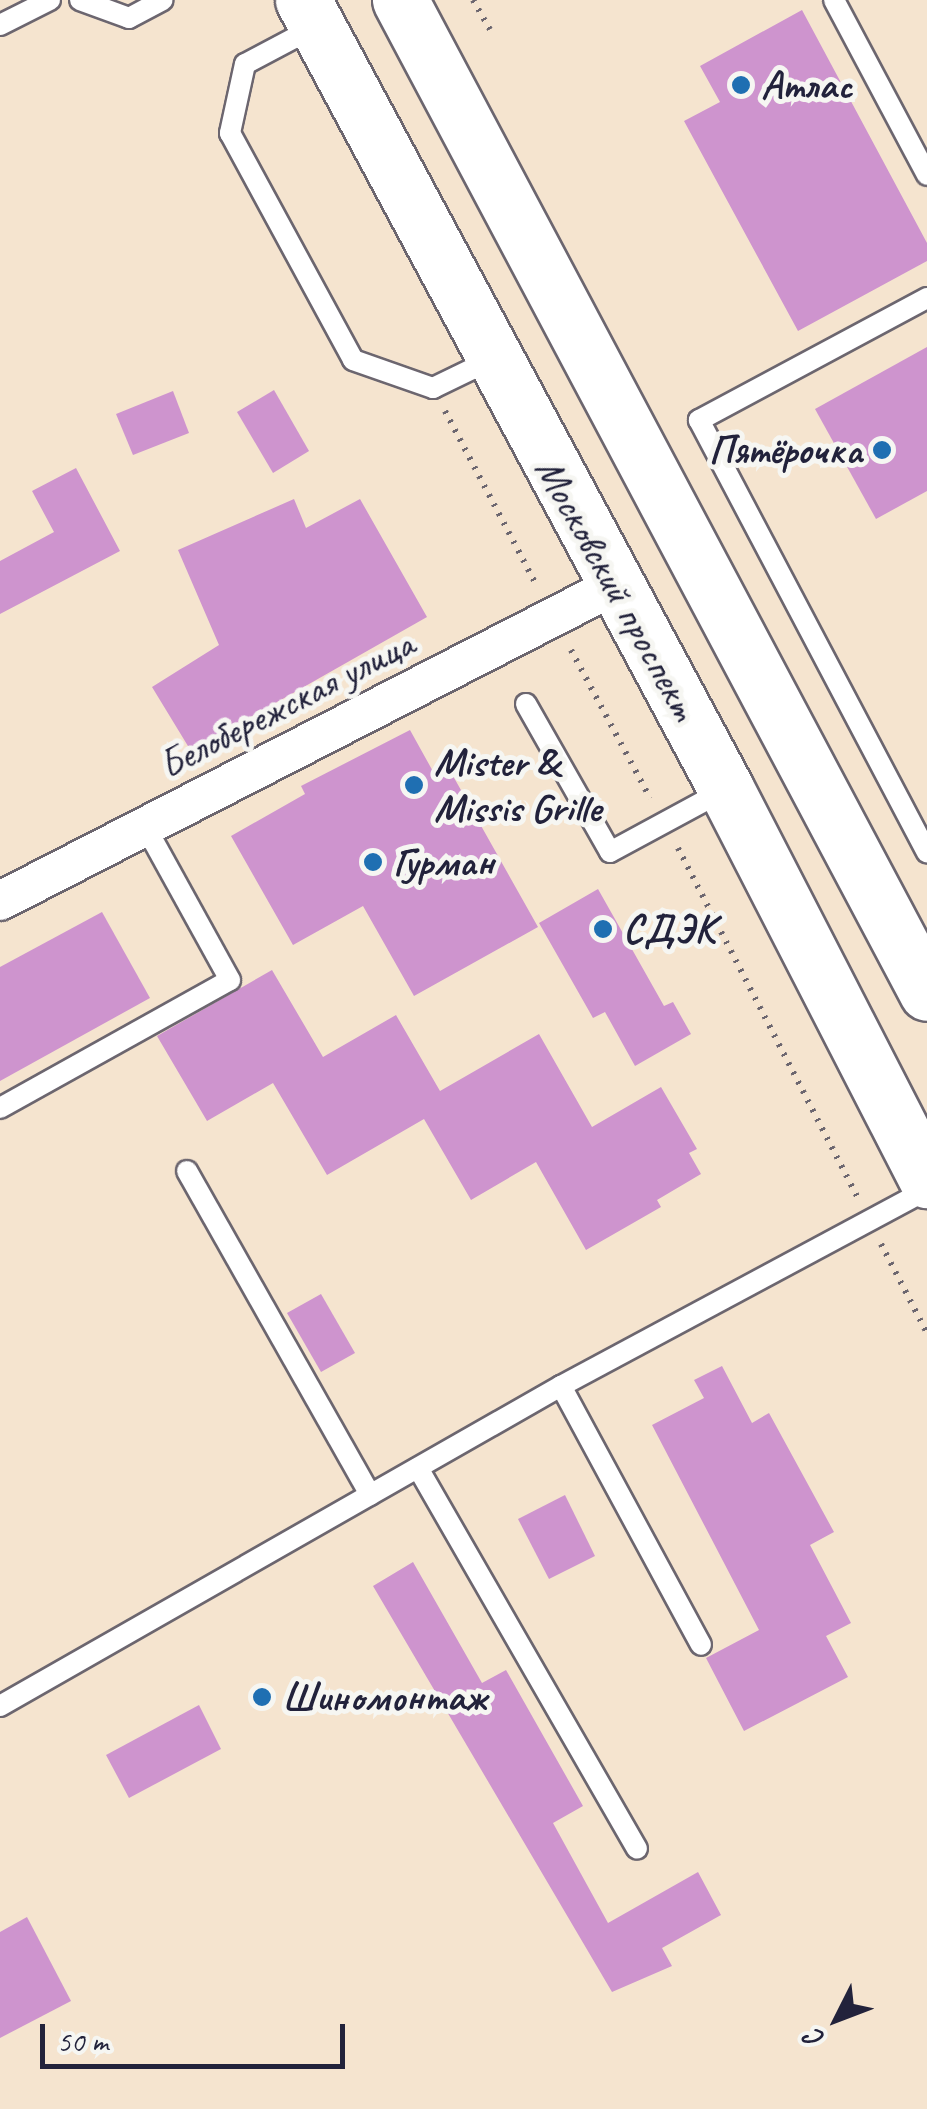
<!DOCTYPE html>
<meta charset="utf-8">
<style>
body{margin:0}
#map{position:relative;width:927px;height:2109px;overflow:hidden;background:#f5e4cf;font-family:Caveat,sans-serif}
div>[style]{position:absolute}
.building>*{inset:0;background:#ce94ce}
.path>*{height:6px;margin-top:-3px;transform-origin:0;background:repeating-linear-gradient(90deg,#6c666f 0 2.5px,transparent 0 10.5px)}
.roads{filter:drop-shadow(2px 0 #6c666f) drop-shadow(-2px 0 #6c666f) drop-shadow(0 2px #6c666f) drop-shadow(0 -2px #6c666f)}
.service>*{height:20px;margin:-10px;padding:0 10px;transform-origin:10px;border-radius:10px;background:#fff}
.minor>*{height:38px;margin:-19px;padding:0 19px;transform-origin:19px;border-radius:19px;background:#fff}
.primary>*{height:55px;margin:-27.5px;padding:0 27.5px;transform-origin:27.5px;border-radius:27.5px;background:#fff}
.dots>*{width:28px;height:28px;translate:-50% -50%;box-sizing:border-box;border:5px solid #f6f6f2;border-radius:50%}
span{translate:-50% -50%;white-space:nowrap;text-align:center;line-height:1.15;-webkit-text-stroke:10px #f6f6f2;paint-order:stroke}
.poi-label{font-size:40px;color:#22223b;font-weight:700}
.left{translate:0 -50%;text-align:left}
.right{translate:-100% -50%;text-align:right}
.street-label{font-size:40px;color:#22223b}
.north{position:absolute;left:787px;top:1969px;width:100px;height:100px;-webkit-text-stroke:8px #f6f6f2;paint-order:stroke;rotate:228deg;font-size:28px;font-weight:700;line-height:40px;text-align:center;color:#22223b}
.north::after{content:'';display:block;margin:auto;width:35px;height:45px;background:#22223b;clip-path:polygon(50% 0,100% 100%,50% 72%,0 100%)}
.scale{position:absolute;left:40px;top:2024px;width:305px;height:45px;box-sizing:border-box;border:5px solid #22223b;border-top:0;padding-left:12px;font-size:30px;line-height:35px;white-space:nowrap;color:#22223b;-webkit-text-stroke:8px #f6f6f2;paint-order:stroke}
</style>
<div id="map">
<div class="building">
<div style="clip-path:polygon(802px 10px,927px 243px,927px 261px,798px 331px,684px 121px,720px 102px,700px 66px)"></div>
<div style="clip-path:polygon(927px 347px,927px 491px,876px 519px,815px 409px)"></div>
<div style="clip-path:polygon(274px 390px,309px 451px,273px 473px,237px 412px)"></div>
<div style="clip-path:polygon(173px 391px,189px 433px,133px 455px,116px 414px)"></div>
<div style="clip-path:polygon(76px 468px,120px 551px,0 614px,0 561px,54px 532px,32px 491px)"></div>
<div style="clip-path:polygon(294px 499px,306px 528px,360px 499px,427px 617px,191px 751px,152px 687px,219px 645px,178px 550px)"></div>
<div style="clip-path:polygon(410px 730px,435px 775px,448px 767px,538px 927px,414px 996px,363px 906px,293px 945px,231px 836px,305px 794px,301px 786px)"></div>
<div style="clip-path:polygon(598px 889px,664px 1006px,673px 1002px,691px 1034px,635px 1066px,605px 1012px,593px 1018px,539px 923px)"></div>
<div style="clip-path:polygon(102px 912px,150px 998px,0 1081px,0 967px)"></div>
<div style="clip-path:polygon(272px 970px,323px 1057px,396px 1015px,440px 1091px,539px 1034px,592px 1127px,661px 1087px,697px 1149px,689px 1153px,701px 1174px,657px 1200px,661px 1207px,586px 1250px,536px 1162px,471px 1200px,424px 1119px,327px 1175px,273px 1083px,207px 1121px,157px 1036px)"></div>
<div style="clip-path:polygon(321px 1294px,355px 1353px,321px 1372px,287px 1313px)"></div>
<div style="clip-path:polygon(722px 1366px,752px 1423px,769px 1413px,834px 1532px,810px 1545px,851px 1623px,826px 1636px,848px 1677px,744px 1731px,706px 1658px,759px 1630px,652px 1425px,704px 1398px,694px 1380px)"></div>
<div style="clip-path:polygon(565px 1495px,595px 1556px,549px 1579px,518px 1519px)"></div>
<div style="clip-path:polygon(413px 1562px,482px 1683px,506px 1670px,583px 1806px,553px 1823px,608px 1923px,698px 1872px,721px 1915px,662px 1948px,672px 1966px,612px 1992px,373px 1586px)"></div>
<div style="clip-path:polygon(199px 1705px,221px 1749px,129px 1798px,106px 1755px)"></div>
<div style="clip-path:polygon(27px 1917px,71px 2001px,0 2038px,0 1932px)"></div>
</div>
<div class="path">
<div style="left:473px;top:0;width:34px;rotate:60deg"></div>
<div style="left:445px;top:411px;width:198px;rotate:62.3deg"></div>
<div style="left:571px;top:650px;width:168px;rotate:61.9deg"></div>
<div style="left:678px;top:848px;width:392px;rotate:62.8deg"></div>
<div style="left:881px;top:1244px;width:100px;rotate:62.7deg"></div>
</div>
<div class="roads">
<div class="service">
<div style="left:80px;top:0;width:52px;rotate:20.2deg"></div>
<div style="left:129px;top:18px;width:38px;rotate:-28deg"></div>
<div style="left:834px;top:0;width:198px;rotate:62deg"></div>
<div style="left:0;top:25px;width:56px;rotate:-26.6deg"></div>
<div style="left:315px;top:27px;width:79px;rotate:152.1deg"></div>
<div style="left:245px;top:64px;width:71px;rotate:102.3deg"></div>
<div style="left:230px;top:133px;width:258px;rotate:61.5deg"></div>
<div style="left:353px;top:360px;width:85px;rotate:19.3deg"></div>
<div style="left:433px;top:388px;width:67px;rotate:-25.8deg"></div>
<div style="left:927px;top:298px;width:259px;rotate:151.8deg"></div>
<div style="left:699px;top:420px;width:489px;rotate:62.2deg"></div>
<div style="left:526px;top:704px;width:170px;rotate:60.4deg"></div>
<div style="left:610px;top:852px;width:128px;rotate:-28.4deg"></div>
<div style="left:0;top:1108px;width:263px;rotate:-29.1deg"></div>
<div style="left:230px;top:980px;width:176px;rotate:-118.9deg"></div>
<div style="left:187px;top:1171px;width:372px;rotate:60.5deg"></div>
<div style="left:561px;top:1386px;width:294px;rotate:61.6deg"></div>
<div style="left:418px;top:1468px;width:439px;rotate:60.1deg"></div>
<div style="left:0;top:1706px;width:646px;rotate:-29.7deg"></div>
<div style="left:561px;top:1386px;width:415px;rotate:-28.2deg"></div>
</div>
<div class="minor">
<div style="left:0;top:901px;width:690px;rotate:-27.16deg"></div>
</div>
<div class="primary">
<div style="left:303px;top:0;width:895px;rotate:61.8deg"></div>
<div style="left:726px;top:789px;width:440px;rotate:62.8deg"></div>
<div style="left:400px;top:0;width:1124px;rotate:62.04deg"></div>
</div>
</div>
<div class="dots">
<div style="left:741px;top:85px;background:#1f6fb2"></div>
<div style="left:882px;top:450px;background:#1f6fb2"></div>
<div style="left:414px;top:785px;background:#1f6fb2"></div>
<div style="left:373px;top:862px;background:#1f6fb2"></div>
<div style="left:603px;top:929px;background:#1f6fb2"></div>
<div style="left:262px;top:1697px;background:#1f6fb2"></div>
</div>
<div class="poi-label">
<span class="left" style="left:761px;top:85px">Атлас</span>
<span class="right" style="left:862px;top:450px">Пятёрочка</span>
<span class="left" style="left:434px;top:785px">Mister &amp;<br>Missis Grille</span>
<span class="left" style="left:393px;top:862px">Гурман</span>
<span class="left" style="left:623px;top:929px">СДЭК</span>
<span class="left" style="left:282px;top:1697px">Шиномонтаж</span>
</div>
<div class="street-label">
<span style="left:617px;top:589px;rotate:61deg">Московский проспект</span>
<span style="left:286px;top:704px;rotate:-27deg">Белобережская улица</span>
</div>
<div class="north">С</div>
<div class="scale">50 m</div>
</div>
